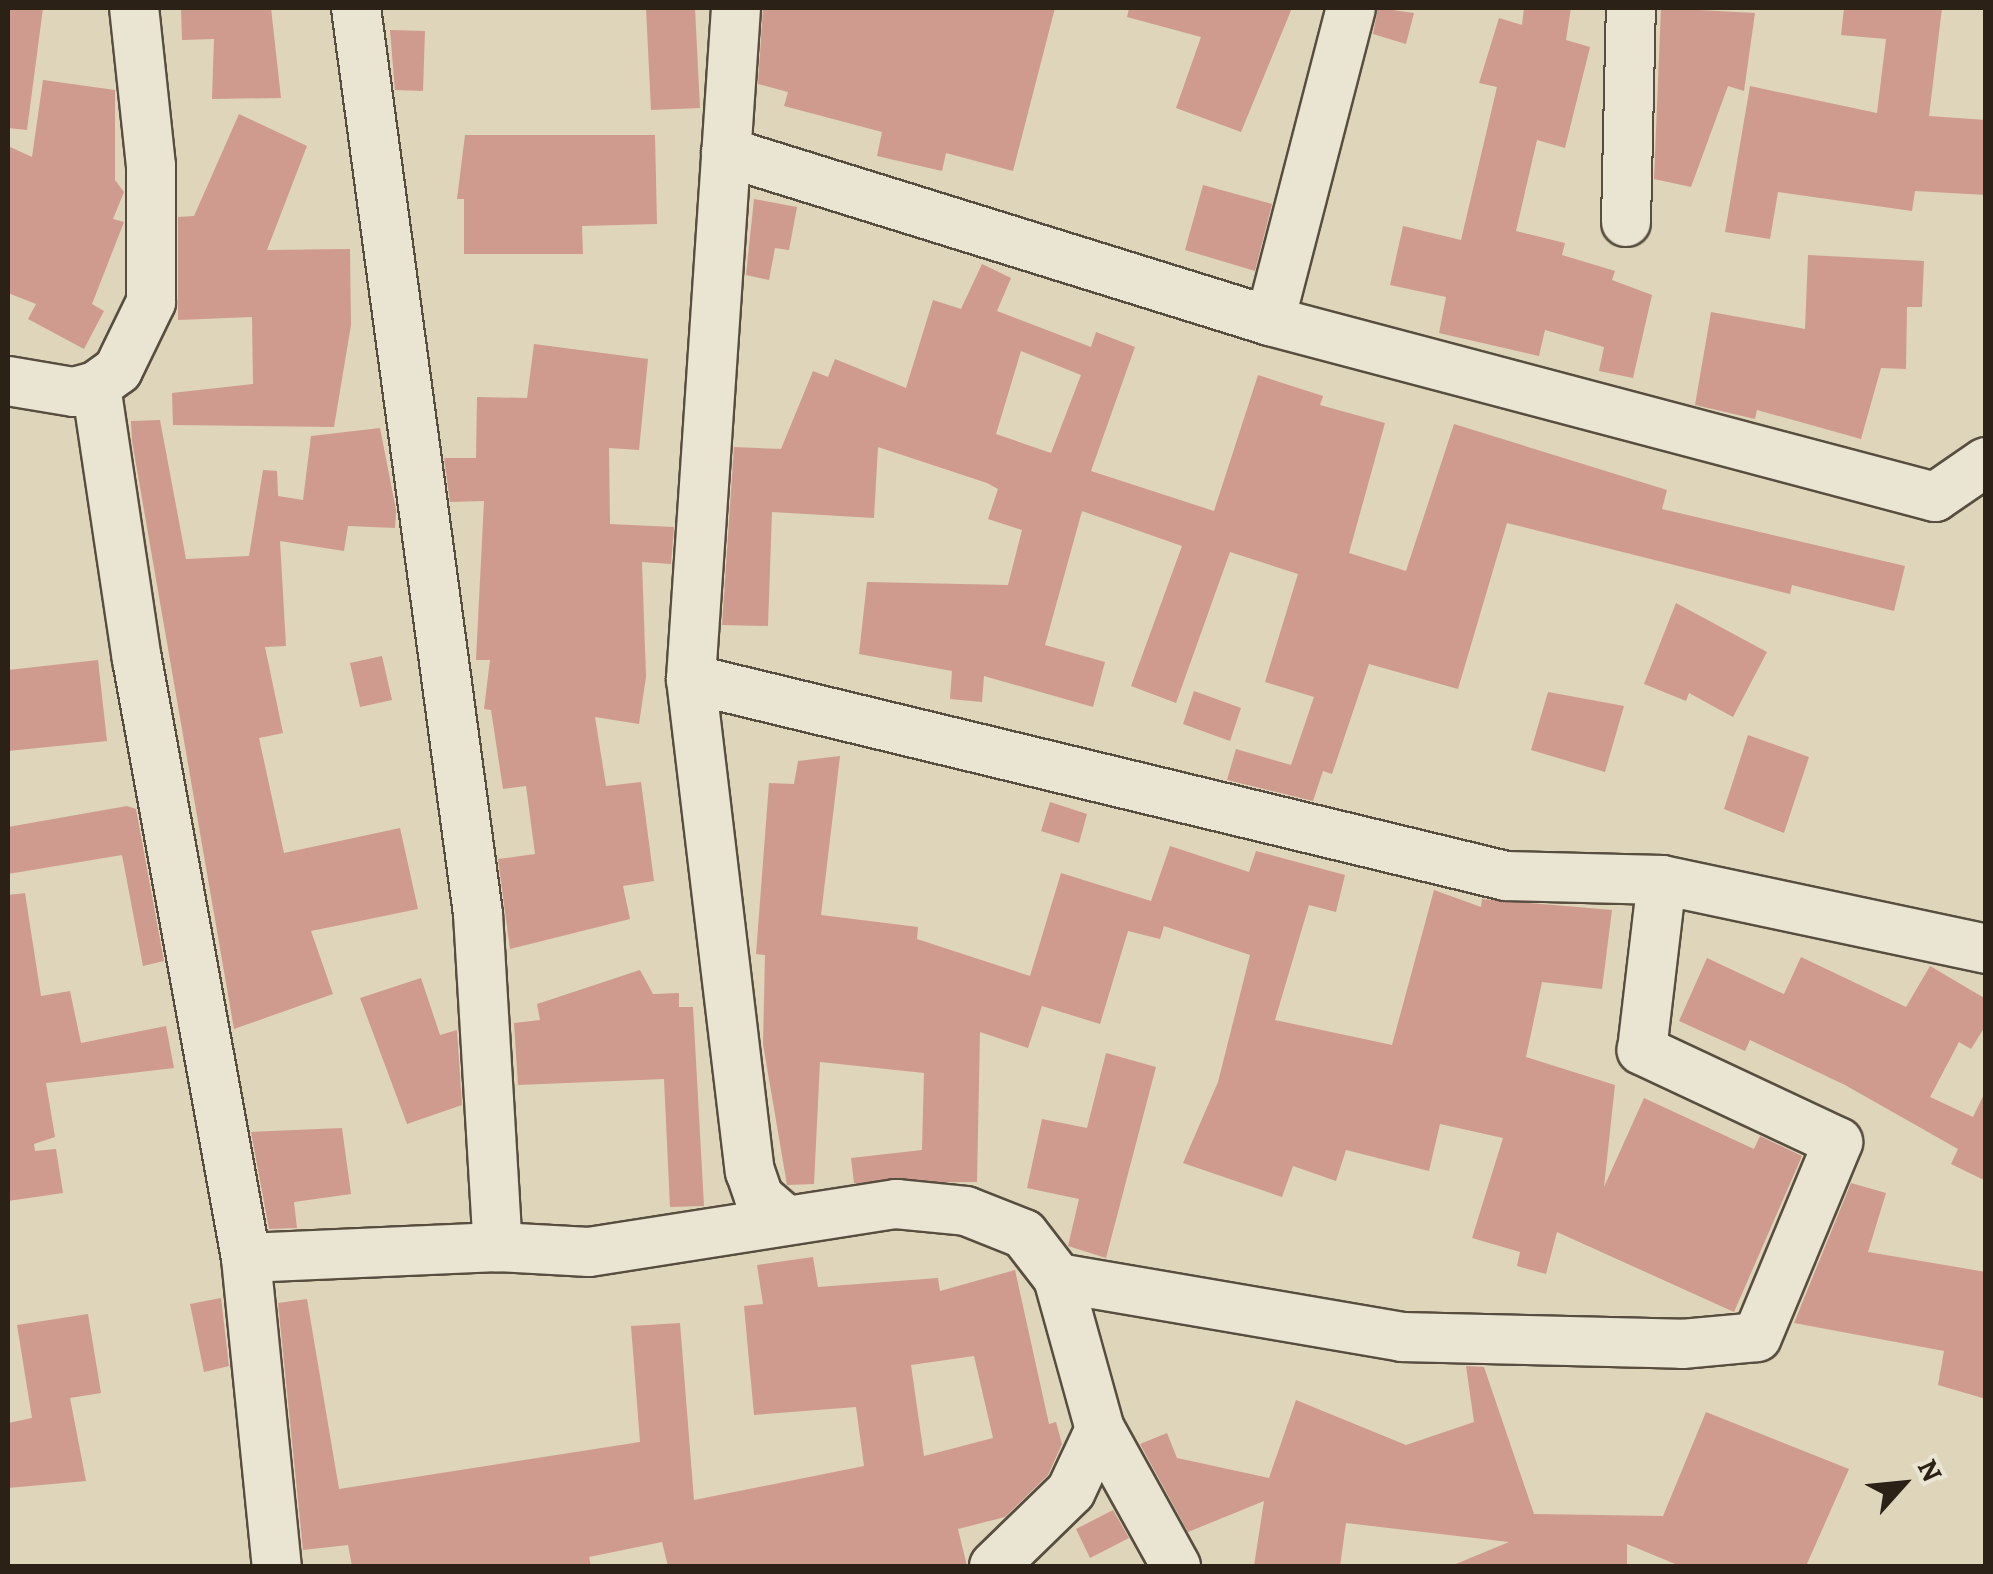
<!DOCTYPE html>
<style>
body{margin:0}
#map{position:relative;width:1993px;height:1574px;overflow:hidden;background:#ded5ba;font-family:Alegreya,serif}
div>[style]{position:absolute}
.building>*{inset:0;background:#cf9b8e}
.roads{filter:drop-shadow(2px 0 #584e3f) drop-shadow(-2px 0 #584e3f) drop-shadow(0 2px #584e3f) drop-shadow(0 -2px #584e3f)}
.minor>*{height:48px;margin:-24px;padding:0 24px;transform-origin:24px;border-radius:24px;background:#eae4d2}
span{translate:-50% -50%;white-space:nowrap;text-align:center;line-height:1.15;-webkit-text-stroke:8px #eae4d2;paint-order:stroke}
.frame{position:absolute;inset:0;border:10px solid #2b2116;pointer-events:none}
.north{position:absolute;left:1853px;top:1434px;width:100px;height:100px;-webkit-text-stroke:8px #eae4d2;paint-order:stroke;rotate:63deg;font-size:28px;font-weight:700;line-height:40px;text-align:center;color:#2b2116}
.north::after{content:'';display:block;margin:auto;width:35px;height:45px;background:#2b2116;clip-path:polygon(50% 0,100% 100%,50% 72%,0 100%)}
</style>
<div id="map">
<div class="building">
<div style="clip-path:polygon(8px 8px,43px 8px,27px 130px,8px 128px)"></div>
<div style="clip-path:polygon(181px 8px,271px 8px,281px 98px,212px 99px,214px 39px,182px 40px)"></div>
<div style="clip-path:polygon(646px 8px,695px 8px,700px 108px,651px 110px)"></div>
<div style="clip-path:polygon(763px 8px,1055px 8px,1013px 171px,946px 153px,942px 171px,877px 156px,882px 132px,784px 106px,788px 92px,758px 84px)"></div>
<div style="clip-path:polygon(1129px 8px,1292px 8px,1241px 132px,1176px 108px,1201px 37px,1127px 17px)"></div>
<div style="clip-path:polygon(1378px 8px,1414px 13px,1406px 44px,1373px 34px)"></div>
<div style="clip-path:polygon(1524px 8px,1571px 8px,1566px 40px,1590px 47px,1565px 148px,1537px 140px,1516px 231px,1565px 243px,1562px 255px,1615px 271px,1612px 280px,1652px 295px,1633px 378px,1599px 371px,1604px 347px,1545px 330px,1539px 356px,1439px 333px,1446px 297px,1390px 285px,1403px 226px,1461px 240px,1497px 87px,1479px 83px,1499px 18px,1522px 25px)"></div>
<div style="clip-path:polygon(1661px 8px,1755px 13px,1744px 91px,1728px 86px,1691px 187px,1654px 179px)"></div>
<div style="clip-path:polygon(1844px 8px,1942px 8px,1929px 116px,1986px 120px,1986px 195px,1915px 191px,1912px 211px,1778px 192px,1770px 239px,1725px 232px,1750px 86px,1877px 113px,1886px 39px,1841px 35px)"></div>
<div style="clip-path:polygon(390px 30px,425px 31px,423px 91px,395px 90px)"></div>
<div style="clip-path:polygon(43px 80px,115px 90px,115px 180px,124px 192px,113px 219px,124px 222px,92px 304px,104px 311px,84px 349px,28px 319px,36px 304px,8px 293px,8px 146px,32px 157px)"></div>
<div style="clip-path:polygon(239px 114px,307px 146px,267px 250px,350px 249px,351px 325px,334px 427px,173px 425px,172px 393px,253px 384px,252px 317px,178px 320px,178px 217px,194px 216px)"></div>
<div style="clip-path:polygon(465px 135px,655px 135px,657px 224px,582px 226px,583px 254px,464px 254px,464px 199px,457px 199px)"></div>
<div style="clip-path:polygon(1203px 185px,1272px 204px,1255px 271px,1185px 250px)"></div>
<div style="clip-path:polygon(754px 199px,797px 207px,789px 250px,775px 248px,769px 280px,746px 275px)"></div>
<div style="clip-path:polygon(1808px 255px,1924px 261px,1922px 307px,1907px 307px,1906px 369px,1881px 368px,1861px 439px,1757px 410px,1755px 419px,1695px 405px,1711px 312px,1805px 329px)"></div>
<div style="clip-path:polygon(evenodd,982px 264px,1011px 278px,997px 311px,1091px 347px,1096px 332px,1135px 347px,1091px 471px,1214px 511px,1258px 375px,1323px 396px,1320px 405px,1385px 423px,1349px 553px,1406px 571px,1454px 424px,1667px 490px,1662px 509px,1905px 566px,1894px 611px,1792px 585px,1790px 594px,1507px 523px,1458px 689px,1369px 664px,1332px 774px,1323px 771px,1313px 801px,1227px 780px,1236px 749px,1291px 765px,1314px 697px,1265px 682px,1298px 574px,1230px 552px,1176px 703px,1131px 686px,1182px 546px,1082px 511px,1045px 645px,1105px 662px,1093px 707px,984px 676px,982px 702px,950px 699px,952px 671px,859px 654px,867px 582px,1008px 585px,1022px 530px,988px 519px,998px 489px,987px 483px,878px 447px,874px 518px,772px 512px,768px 626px,722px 625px,734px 447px,781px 449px,813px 371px,828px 377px,835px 359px,906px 388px,933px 300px,961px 309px,982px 264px,1021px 351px,1081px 375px,1051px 453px,996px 434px,1021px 351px)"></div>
<div style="clip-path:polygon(534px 344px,648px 359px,639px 450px,609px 448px,610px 524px,674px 527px,671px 564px,642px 562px,646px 677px,639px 724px,595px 717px,606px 786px,641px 782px,654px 881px,623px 886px,630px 919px,510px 949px,498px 859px,535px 854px,526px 786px,503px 789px,491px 710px,484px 709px,490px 660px,476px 660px,484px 501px,450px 502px,444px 458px,476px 458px,477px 397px,527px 398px)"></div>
<div style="clip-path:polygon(160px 420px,186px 559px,249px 556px,263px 470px,277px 471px,278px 496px,303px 500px,311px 436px,380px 428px,396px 510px,395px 528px,348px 526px,344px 551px,280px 541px,286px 646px,265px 647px,283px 733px,259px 738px,284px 853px,400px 828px,418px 909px,311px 931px,333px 994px,234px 1029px,132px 441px,131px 421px)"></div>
<div style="clip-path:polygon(1676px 603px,1767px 652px,1733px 717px,1689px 693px,1686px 701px,1644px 684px)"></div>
<div style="clip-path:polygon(382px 656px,392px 700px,360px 707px,350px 663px)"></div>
<div style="clip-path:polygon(98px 660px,107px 741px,8px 751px,8px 670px)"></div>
<div style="clip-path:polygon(1194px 691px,1241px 708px,1230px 741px,1183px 724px)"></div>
<div style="clip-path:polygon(1548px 692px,1624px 706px,1605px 772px,1531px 750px)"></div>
<div style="clip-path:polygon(1748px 735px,1809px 757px,1784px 833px,1724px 809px)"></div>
<div style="clip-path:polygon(840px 756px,821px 915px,918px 927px,917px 939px,1030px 976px,1061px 873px,1151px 901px,1170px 846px,1249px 872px,1256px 851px,1345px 875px,1336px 912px,1309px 905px,1275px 1020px,1392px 1045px,1434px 890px,1481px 907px,1482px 899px,1612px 910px,1602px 989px,1542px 982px,1526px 1057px,1615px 1085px,1604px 1187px,1644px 1098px,1754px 1149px,1760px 1136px,1802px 1156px,1734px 1312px,1557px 1232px,1546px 1274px,1517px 1266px,1520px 1252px,1472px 1238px,1503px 1138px,1440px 1124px,1429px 1171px,1346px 1150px,1336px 1181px,1293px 1166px,1282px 1197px,1183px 1163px,1218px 1082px,1250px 955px,1164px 926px,1160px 939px,1128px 931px,1100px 1024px,1042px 1006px,1028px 1048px,980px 1032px,977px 1182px,854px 1183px,851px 1158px,922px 1150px,924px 1073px,820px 1062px,814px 1184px,787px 1185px,763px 1044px,765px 955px,756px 954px,769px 783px,794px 784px,798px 761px)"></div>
<div style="clip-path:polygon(1050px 802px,1087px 814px,1079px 843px,1041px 831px)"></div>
<div style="clip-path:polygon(127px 806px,136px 809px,164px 961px,143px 966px,122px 855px,8px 874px,8px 827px)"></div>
<div style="clip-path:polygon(25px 893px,41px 996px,70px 991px,81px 1043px,166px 1026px,174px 1068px,46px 1083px,55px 1137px,34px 1144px,35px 1151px,56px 1149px,63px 1193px,8px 1201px,8px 895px)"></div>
<div style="clip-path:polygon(1801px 957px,1906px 1007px,1930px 966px,1986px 999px,1986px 1025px,1971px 1049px,1959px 1042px,1930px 1097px,1973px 1117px,1986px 1090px,1986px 1181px,1951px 1164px,1958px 1149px,1845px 1085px,1750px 1040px,1745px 1051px,1679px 1021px,1707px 958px,1784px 994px)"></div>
<div style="clip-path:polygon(640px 970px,653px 994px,679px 993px,679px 1007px,693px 1007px,704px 1206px,670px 1207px,664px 1079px,518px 1085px,514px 1023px,540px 1020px,537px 1004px)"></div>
<div style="clip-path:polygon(421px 978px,440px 1035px,457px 1030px,462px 1105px,407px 1124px,360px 998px)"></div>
<div style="clip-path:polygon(1106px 1053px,1156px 1067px,1106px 1258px,1068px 1246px,1079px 1199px,1027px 1188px,1042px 1119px,1087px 1128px)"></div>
<div style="clip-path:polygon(342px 1128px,351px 1194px,294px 1202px,297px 1228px,269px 1229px,251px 1132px)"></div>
<div style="clip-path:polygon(1851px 1183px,1886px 1193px,1868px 1252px,1986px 1272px,1986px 1399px,1938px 1385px,1944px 1351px,1794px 1323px)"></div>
<div style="clip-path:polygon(evenodd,813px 1257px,818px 1287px,938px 1278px,940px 1291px,1015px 1270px,1049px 1424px,1056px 1422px,1062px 1444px,1048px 1475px,1005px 1517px,958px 1529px,967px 1566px,668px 1566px,662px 1542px,589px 1557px,591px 1566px,352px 1566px,348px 1545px,303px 1550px,278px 1303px,307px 1299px,339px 1489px,640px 1442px,631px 1326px,680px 1323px,694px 1500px,864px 1466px,856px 1407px,754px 1415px,744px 1306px,763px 1304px,757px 1265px,813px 1257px,974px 1356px,993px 1438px,924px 1456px,911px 1365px,974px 1356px)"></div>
<div style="clip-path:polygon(221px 1298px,229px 1366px,204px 1372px,190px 1304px)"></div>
<div style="clip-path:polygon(88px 1314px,101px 1393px,70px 1398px,86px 1481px,8px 1488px,8px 1423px,32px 1418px,17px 1325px)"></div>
<div style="clip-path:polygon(1466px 1366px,1484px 1367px,1534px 1514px,1663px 1516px,1706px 1412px,1849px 1469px,1806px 1566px,1680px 1566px,1627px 1544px,1627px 1566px,1451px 1566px,1509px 1542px,1346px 1523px,1340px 1566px,1254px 1566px,1264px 1501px,1188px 1532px,1140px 1444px,1167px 1433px,1177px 1458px,1269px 1478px,1296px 1400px,1406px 1445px,1474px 1422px)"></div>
<div style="clip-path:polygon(1113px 1510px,1129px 1538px,1090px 1558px,1076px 1529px)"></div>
</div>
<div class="roads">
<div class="minor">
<div style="left:356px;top:8px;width:914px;rotate:82.33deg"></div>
<div style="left:478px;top:914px;width:334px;rotate:86.6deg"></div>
<div style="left:736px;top:8px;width:673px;rotate:93.84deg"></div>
<div style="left:691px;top:679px;width:496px;rotate:83.2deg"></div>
<div style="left:750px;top:1171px;width:28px;rotate:71deg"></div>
<div style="left:759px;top:1197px;width:30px;rotate:41deg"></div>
<div style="left:726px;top:152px;width:570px;rotate:17.26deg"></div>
<div style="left:1270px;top:321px;width:688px;rotate:14.82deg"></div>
<div style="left:1935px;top:497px;width:62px;rotate:-34.5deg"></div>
<div style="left:1626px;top:222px;width:214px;rotate:-88.7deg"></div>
<div style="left:1270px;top:321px;width:323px;rotate:-75.5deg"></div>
<div style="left:8px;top:381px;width:67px;rotate:9.5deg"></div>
<div style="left:74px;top:392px;width:23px;rotate:-15deg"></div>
<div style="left:96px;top:386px;width:27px;rotate:-36deg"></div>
<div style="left:118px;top:370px;width:76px;rotate:-64.1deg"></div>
<div style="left:151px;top:302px;width:136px;rotate:-90deg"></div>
<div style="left:151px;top:166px;width:159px;rotate:-96.1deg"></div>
<div style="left:96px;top:386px;width:276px;rotate:81.5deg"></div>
<div style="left:137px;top:659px;width:609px;rotate:79.69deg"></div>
<div style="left:246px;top:1258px;width:310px;rotate:84.3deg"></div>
<div style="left:691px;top:679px;width:838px;rotate:13.59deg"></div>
<div style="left:1506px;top:876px;width:156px;rotate:1.5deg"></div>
<div style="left:1662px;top:880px;width:331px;rotate:12deg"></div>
<div style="left:246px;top:1258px;width:252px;rotate:-2.5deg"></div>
<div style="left:498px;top:1247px;width:91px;rotate:3.1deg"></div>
<div style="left:589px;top:1252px;width:311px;rotate:-8.9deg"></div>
<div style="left:896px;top:1204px;width:70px;rotate:5.7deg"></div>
<div style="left:966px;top:1211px;width:62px;rotate:21.6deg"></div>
<div style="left:1024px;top:1234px;width:56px;rotate:52.3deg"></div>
<div style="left:1058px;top:1278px;width:157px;rotate:74.5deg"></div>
<div style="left:1100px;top:1429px;width:157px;rotate:61deg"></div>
<div style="left:1058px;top:1278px;width:349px;rotate:9.7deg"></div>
<div style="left:1402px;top:1337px;width:280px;rotate:1.4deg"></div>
<div style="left:1682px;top:1344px;width:75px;rotate:-5.3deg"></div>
<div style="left:1757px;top:1337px;width:211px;rotate:-67.4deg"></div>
<div style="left:1838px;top:1142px;width:217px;rotate:-154.9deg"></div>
<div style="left:1642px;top:1050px;width:171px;rotate:-83.3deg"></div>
<div style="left:994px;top:1566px;width:107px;rotate:-44.2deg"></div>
<div style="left:1071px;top:1491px;width:68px;rotate:-64.9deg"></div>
</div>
</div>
<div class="frame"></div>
<div class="north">N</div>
</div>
